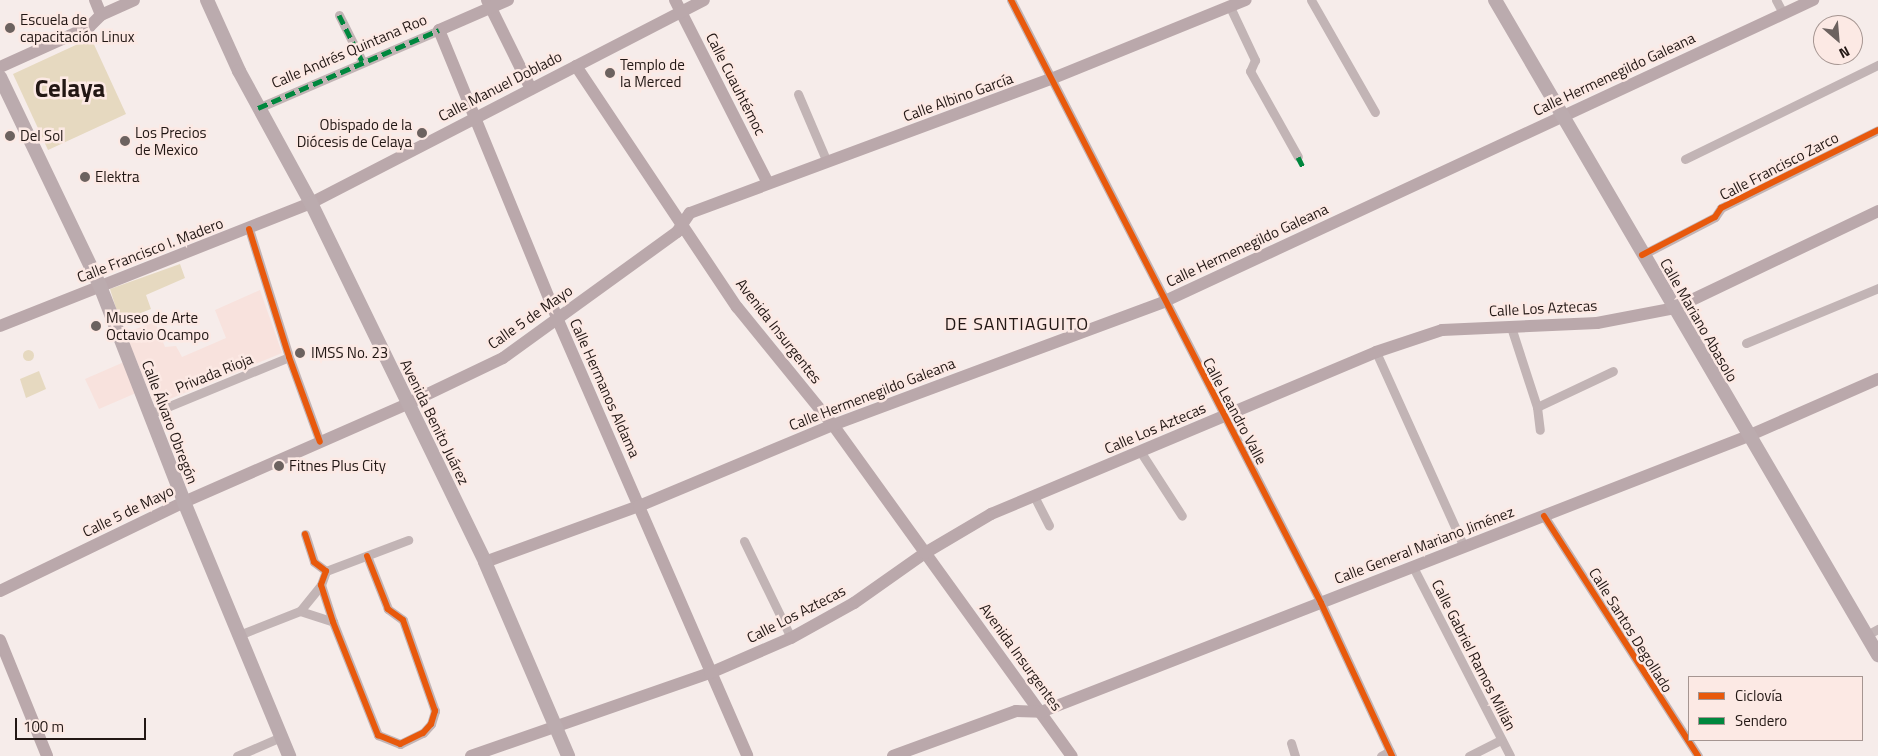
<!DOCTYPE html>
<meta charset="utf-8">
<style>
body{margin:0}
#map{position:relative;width:1878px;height:756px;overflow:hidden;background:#f6ecea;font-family:"Titillium Web",sans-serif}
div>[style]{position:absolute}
.built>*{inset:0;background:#f8e2dd}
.green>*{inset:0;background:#e6d9c0}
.round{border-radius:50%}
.street>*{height:9px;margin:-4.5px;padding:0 4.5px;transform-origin:4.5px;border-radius:4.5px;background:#c2b4b5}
.secondary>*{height:12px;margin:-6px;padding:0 6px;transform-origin:6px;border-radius:6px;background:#baa8ab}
.primary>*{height:14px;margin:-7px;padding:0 7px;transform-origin:7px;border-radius:7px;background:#bbabae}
.quiet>*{height:5px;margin-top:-2.5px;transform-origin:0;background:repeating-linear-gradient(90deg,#00873e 0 10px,transparent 0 15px)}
.cycleway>*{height:6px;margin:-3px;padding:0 3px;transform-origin:3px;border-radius:3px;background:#e8590c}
.dots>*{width:14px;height:14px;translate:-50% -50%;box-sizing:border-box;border:2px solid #fce9e4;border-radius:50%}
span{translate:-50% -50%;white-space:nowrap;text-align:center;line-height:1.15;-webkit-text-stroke:5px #fce9e4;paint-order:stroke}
.poi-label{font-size:15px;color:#221714}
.left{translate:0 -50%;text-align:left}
.right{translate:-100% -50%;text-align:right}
.street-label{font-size:15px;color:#221714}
.quarter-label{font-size:18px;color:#221714;letter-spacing:1px}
.town-label{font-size:25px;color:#221714;font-weight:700}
.legend{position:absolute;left:1688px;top:676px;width:175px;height:65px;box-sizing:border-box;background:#fce9e4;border:1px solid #a59591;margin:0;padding:6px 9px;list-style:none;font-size:15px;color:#221714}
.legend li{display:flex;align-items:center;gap:10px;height:25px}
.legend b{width:25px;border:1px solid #a59591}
.north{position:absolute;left:1813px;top:15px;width:50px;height:50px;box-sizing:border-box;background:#fce9e4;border:1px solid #a59591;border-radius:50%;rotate:153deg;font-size:14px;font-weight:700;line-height:20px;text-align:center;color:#221714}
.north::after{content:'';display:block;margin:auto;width:18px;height:22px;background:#6c625f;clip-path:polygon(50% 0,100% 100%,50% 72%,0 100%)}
.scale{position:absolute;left:15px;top:718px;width:131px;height:22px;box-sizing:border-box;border:2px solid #221714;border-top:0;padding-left:6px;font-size:15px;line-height:18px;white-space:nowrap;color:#221714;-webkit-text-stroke:4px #fce9e4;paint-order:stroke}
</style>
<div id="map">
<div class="built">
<div style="clip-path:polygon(260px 290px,282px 353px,155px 405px,125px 333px,155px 322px,165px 347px,176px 346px,182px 357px,226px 338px,215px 310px)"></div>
<div style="clip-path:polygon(124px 362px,136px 393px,99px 409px,85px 379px)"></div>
</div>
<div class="green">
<div style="clip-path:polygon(91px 38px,126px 114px,48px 150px,13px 74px)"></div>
<div style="clip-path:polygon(180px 264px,185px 278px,146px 295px,151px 309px,120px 321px,110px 289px)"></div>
<div class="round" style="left:22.5px;top:349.5px;width:11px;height:11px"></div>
<div style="clip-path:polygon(39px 371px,46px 389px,26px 398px,20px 379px)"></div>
</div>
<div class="street">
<div style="left:1011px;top:0;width:678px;rotate:62.79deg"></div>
<div style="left:1321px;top:603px;width:169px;rotate:65.1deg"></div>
<div style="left:1311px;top:0;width:129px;rotate:60.3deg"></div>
<div style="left:1776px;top:0;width:15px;rotate:62deg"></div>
<div style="left:1230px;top:7px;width:59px;rotate:64.7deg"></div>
<div style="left:1255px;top:60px;width:12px;rotate:114deg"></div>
<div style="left:1250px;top:71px;width:98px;rotate:60.8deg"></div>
<div style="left:339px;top:15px;width:51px;rotate:63.4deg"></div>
<div style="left:798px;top:94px;width:74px;rotate:66.9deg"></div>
<div style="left:258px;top:108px;width:197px;rotate:-23.3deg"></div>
<div style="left:1685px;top:159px;width:215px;rotate:-26deg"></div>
<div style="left:249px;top:229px;width:134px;rotate:72.6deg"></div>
<div style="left:289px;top:357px;width:90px;rotate:70deg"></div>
<div style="left:1642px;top:255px;width:82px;rotate:-27.5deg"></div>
<div style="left:1715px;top:217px;width:11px;rotate:-56deg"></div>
<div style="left:1721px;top:208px;width:175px;rotate:-26.4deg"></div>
<div style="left:1511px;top:327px;width:84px;rotate:72deg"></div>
<div style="left:1537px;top:407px;width:23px;rotate:83deg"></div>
<div style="left:1746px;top:343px;width:143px;rotate:-22.6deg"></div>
<div style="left:1376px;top:352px;width:214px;rotate:65.7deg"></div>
<div style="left:1537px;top:407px;width:84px;rotate:-25.3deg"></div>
<div style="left:150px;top:414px;width:150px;rotate:-22.3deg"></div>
<div style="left:1140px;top:451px;width:77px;rotate:57.1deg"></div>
<div style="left:1034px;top:496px;width:33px;rotate:63deg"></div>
<div style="left:1544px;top:516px;width:285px;rotate:57.3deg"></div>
<div style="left:305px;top:534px;width:29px;rotate:72deg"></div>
<div style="left:314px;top:562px;width:15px;rotate:37deg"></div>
<div style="left:326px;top:571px;width:15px;rotate:110deg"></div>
<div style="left:321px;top:585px;width:39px;rotate:72deg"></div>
<div style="left:333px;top:622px;width:122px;rotate:68.3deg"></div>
<div style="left:378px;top:735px;width:24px;rotate:22deg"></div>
<div style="left:400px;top:744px;width:25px;rotate:-26deg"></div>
<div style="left:423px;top:733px;width:12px;rotate:-48deg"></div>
<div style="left:431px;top:724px;width:14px;rotate:-73deg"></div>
<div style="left:435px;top:711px;width:96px;rotate:-109.4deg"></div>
<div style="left:403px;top:620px;width:19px;rotate:-144deg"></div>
<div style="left:388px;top:609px;width:57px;rotate:-111.6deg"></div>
<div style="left:744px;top:541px;width:108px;rotate:64.1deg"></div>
<div style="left:1413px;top:567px;width:212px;rotate:62.8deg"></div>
<div style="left:326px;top:571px;width:88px;rotate:-20.7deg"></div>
<div style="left:300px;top:611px;width:35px;rotate:18deg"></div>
<div style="left:239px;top:635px;width:66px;rotate:-21.5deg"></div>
<div style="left:300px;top:611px;width:33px;rotate:-51deg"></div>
<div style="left:1867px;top:635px;width:13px;rotate:-29deg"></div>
<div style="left:1291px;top:743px;width:14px;rotate:73deg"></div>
<div style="left:237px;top:756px;width:48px;rotate:-23.4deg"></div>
<div style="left:1381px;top:756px;width:10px;rotate:-29deg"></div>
<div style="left:1469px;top:756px;width:36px;rotate:-27deg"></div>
</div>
<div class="secondary">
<div style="left:95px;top:0;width:16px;rotate:68deg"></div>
<div style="left:487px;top:0;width:99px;rotate:63.7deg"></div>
<div style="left:508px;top:0;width:75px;rotate:156.5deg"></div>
<div style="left:439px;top:30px;width:311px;rotate:67.7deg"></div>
<div style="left:557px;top:318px;width:477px;rotate:66.5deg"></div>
<div style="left:675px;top:0;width:205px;rotate:63.1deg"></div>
<div style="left:576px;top:66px;width:290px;rotate:56.3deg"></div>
<div style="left:737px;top:307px;width:152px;rotate:50.9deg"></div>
<div style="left:833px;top:425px;width:408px;rotate:54.2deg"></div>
<div style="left:0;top:67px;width:98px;rotate:-24.2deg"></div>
<div style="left:89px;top:27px;width:17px;rotate:-45deg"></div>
<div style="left:101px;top:15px;width:36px;rotate:-24deg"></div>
<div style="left:0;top:326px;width:334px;rotate:-21.6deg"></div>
<div style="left:311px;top:203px;width:442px;rotate:-27.3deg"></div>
<div style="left:485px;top:562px;width:164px;rotate:-20deg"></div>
<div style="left:639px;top:506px;width:210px;rotate:-22.7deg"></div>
<div style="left:833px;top:425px;width:352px;rotate:-20.4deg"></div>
<div style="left:1163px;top:302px;width:717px;rotate:-24.92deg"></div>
<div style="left:0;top:591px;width:204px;rotate:-25.8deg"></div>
<div style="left:184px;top:502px;width:246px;rotate:-23.7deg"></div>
<div style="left:409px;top:403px;width:104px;rotate:-25.6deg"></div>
<div style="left:503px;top:358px;width:215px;rotate:-35.9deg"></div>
<div style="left:677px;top:232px;width:23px;rotate:-56deg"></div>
<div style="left:690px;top:213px;width:385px;rotate:-20.4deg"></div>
<div style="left:1051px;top:79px;width:210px;rotate:-22.1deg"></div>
<div style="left:0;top:640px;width:125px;rotate:67.9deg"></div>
<div style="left:471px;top:756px;width:253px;rotate:-19.2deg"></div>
<div style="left:710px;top:673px;width:88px;rotate:-23.4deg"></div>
<div style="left:791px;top:638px;width:72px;rotate:-29.1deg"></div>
<div style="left:854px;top:603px;width:87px;rotate:-35.2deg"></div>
<div style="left:925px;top:553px;width:77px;rotate:-30.6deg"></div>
<div style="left:991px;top:514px;width:418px;rotate:-22.8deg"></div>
<div style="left:1376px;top:352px;width:70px;rotate:-18.4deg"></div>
<div style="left:1442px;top:330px;width:155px;rotate:-2.6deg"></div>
<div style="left:1597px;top:323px;width:79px;rotate:-10.9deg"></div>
<div style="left:1675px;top:308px;width:225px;rotate:-25.5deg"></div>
<div style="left:893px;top:756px;width:131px;rotate:-20.1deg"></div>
<div style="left:1016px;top:711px;width:25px;rotate:2deg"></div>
<div style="left:1041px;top:712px;width:759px;rotate:-21.32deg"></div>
<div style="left:1748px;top:436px;width:142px;rotate:-23.7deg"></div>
</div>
<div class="primary">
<div style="left:207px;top:0;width:78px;rotate:65.7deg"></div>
<div style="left:239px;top:71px;width:150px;rotate:61.4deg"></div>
<div style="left:311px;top:203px;width:399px;rotate:64.1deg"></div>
<div style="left:485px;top:562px;width:211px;rotate:66.8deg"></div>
<div style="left:1495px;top:0;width:759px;rotate:59.68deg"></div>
<div style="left:0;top:77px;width:232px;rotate:64.4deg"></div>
<div style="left:100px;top:286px;width:232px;rotate:68.7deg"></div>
<div style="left:184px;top:502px;width:275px;rotate:67.5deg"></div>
</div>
<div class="quiet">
<div style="left:339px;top:15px;width:51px;rotate:63.4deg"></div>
<div style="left:258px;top:108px;width:197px;rotate:-23.3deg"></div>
<div style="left:1298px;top:157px;width:11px;rotate:63deg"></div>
</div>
<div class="cycleway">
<div style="left:1011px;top:0;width:678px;rotate:62.79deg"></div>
<div style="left:1321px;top:603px;width:169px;rotate:65.1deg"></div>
<div style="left:249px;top:229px;width:134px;rotate:72.6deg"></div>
<div style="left:289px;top:357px;width:90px;rotate:70deg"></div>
<div style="left:1642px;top:255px;width:82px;rotate:-27.5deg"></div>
<div style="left:1715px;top:217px;width:11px;rotate:-56deg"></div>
<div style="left:1721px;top:208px;width:175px;rotate:-26.4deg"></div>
<div style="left:1544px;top:516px;width:285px;rotate:57.3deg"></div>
<div style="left:305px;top:534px;width:29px;rotate:72deg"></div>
<div style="left:314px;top:562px;width:15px;rotate:37deg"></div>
<div style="left:326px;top:571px;width:15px;rotate:110deg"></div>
<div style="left:321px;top:585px;width:39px;rotate:72deg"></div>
<div style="left:333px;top:622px;width:122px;rotate:68.3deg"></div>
<div style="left:378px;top:735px;width:24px;rotate:22deg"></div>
<div style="left:400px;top:744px;width:25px;rotate:-26deg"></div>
<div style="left:423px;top:733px;width:12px;rotate:-48deg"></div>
<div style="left:431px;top:724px;width:14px;rotate:-73deg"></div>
<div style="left:435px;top:711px;width:96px;rotate:-109.4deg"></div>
<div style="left:403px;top:620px;width:19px;rotate:-144deg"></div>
<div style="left:388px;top:609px;width:57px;rotate:-111.6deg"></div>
</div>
<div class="dots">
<div style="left:10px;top:28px;background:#6c625f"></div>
<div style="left:610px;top:73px;background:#6c625f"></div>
<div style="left:422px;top:133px;background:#6c625f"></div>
<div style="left:10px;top:136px;background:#6c625f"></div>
<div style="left:125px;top:141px;background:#6c625f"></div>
<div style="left:85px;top:177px;background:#6c625f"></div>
<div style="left:96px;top:326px;background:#6c625f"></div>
<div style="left:300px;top:353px;background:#6c625f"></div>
<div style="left:279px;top:466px;background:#6c625f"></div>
</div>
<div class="poi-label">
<span class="left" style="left:20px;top:28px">Escuela de<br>capacitación Linux</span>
<span class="left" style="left:620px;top:73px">Templo de<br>la Merced</span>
<span class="right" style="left:412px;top:133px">Obispado de la<br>Diócesis de Celaya</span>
<span class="left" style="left:135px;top:141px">Los Precios<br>de Mexico</span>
<span class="left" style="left:20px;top:136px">Del Sol</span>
<span class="left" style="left:95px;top:177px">Elektra</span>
<span class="left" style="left:106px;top:326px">Museo de Arte<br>Octavio Ocampo</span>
<span class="left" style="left:311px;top:353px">IMSS No. 23</span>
<span class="left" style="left:289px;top:466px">Fitnes Plus City</span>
</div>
<div class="street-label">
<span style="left:349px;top:51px;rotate:-23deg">Calle Andrés Quintana Roo</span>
<span style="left:1614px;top:74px;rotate:-25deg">Calle Hermenegildo Galeana</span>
<span style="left:736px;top:84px;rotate:63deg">Calle Cuauhtémoc</span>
<span style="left:500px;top:86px;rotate:-27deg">Calle Manuel Doblado</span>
<span style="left:958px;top:97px;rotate:-20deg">Calle Albino García</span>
<span style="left:1779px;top:166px;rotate:-27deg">Calle Francisco Zarco</span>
<span style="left:1247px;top:245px;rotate:-25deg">Calle Hermenegildo Galeana</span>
<span style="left:150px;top:250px;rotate:-21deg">Calle Francisco I. Madero</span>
<span style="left:1543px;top:308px;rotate:-3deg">Calle Los Aztecas</span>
<span style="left:530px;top:317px;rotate:-35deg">Calle 5 de Mayo</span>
<span style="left:1699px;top:320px;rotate:60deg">Calle Mariano Abasolo</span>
<span style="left:779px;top:331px;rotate:52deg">Avenida Insurgentes</span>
<span style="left:214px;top:373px;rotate:-22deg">Privada Rioja</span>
<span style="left:605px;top:388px;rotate:66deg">Calle Hermanos Aldama</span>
<span style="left:872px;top:394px;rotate:-21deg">Calle Hermenegildo Galeana</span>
<span style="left:1235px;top:411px;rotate:62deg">Calle Leandro Valle</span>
<span style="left:170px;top:422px;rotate:69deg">Calle Álvaro Obregón</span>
<span style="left:435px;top:422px;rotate:64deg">Avenida Benito Juárez</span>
<span style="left:1155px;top:428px;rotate:-23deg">Calle Los Aztecas</span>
<span style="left:128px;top:511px;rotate:-26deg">Calle 5 de Mayo</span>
<span style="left:1424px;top:545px;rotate:-21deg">Calle General Mariano Jiménez</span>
<span style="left:796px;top:614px;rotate:-27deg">Calle Los Aztecas</span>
<span style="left:1631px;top:630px;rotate:58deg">Calle Santos Degollado</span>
<span style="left:1474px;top:655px;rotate:63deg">Calle Gabriel Ramos Millán</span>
<span style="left:1021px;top:657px;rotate:54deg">Avenida Insurgentes</span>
</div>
<div class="quarter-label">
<span style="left:1017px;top:324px">DE SANTIAGUITO</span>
</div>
<div class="town-label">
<span style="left:70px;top:88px">Celaya</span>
</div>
<ul class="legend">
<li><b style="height:6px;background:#e8590c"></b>Ciclovía</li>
<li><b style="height:6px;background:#00873e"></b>Sendero</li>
</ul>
<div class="north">N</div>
<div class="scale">100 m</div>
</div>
